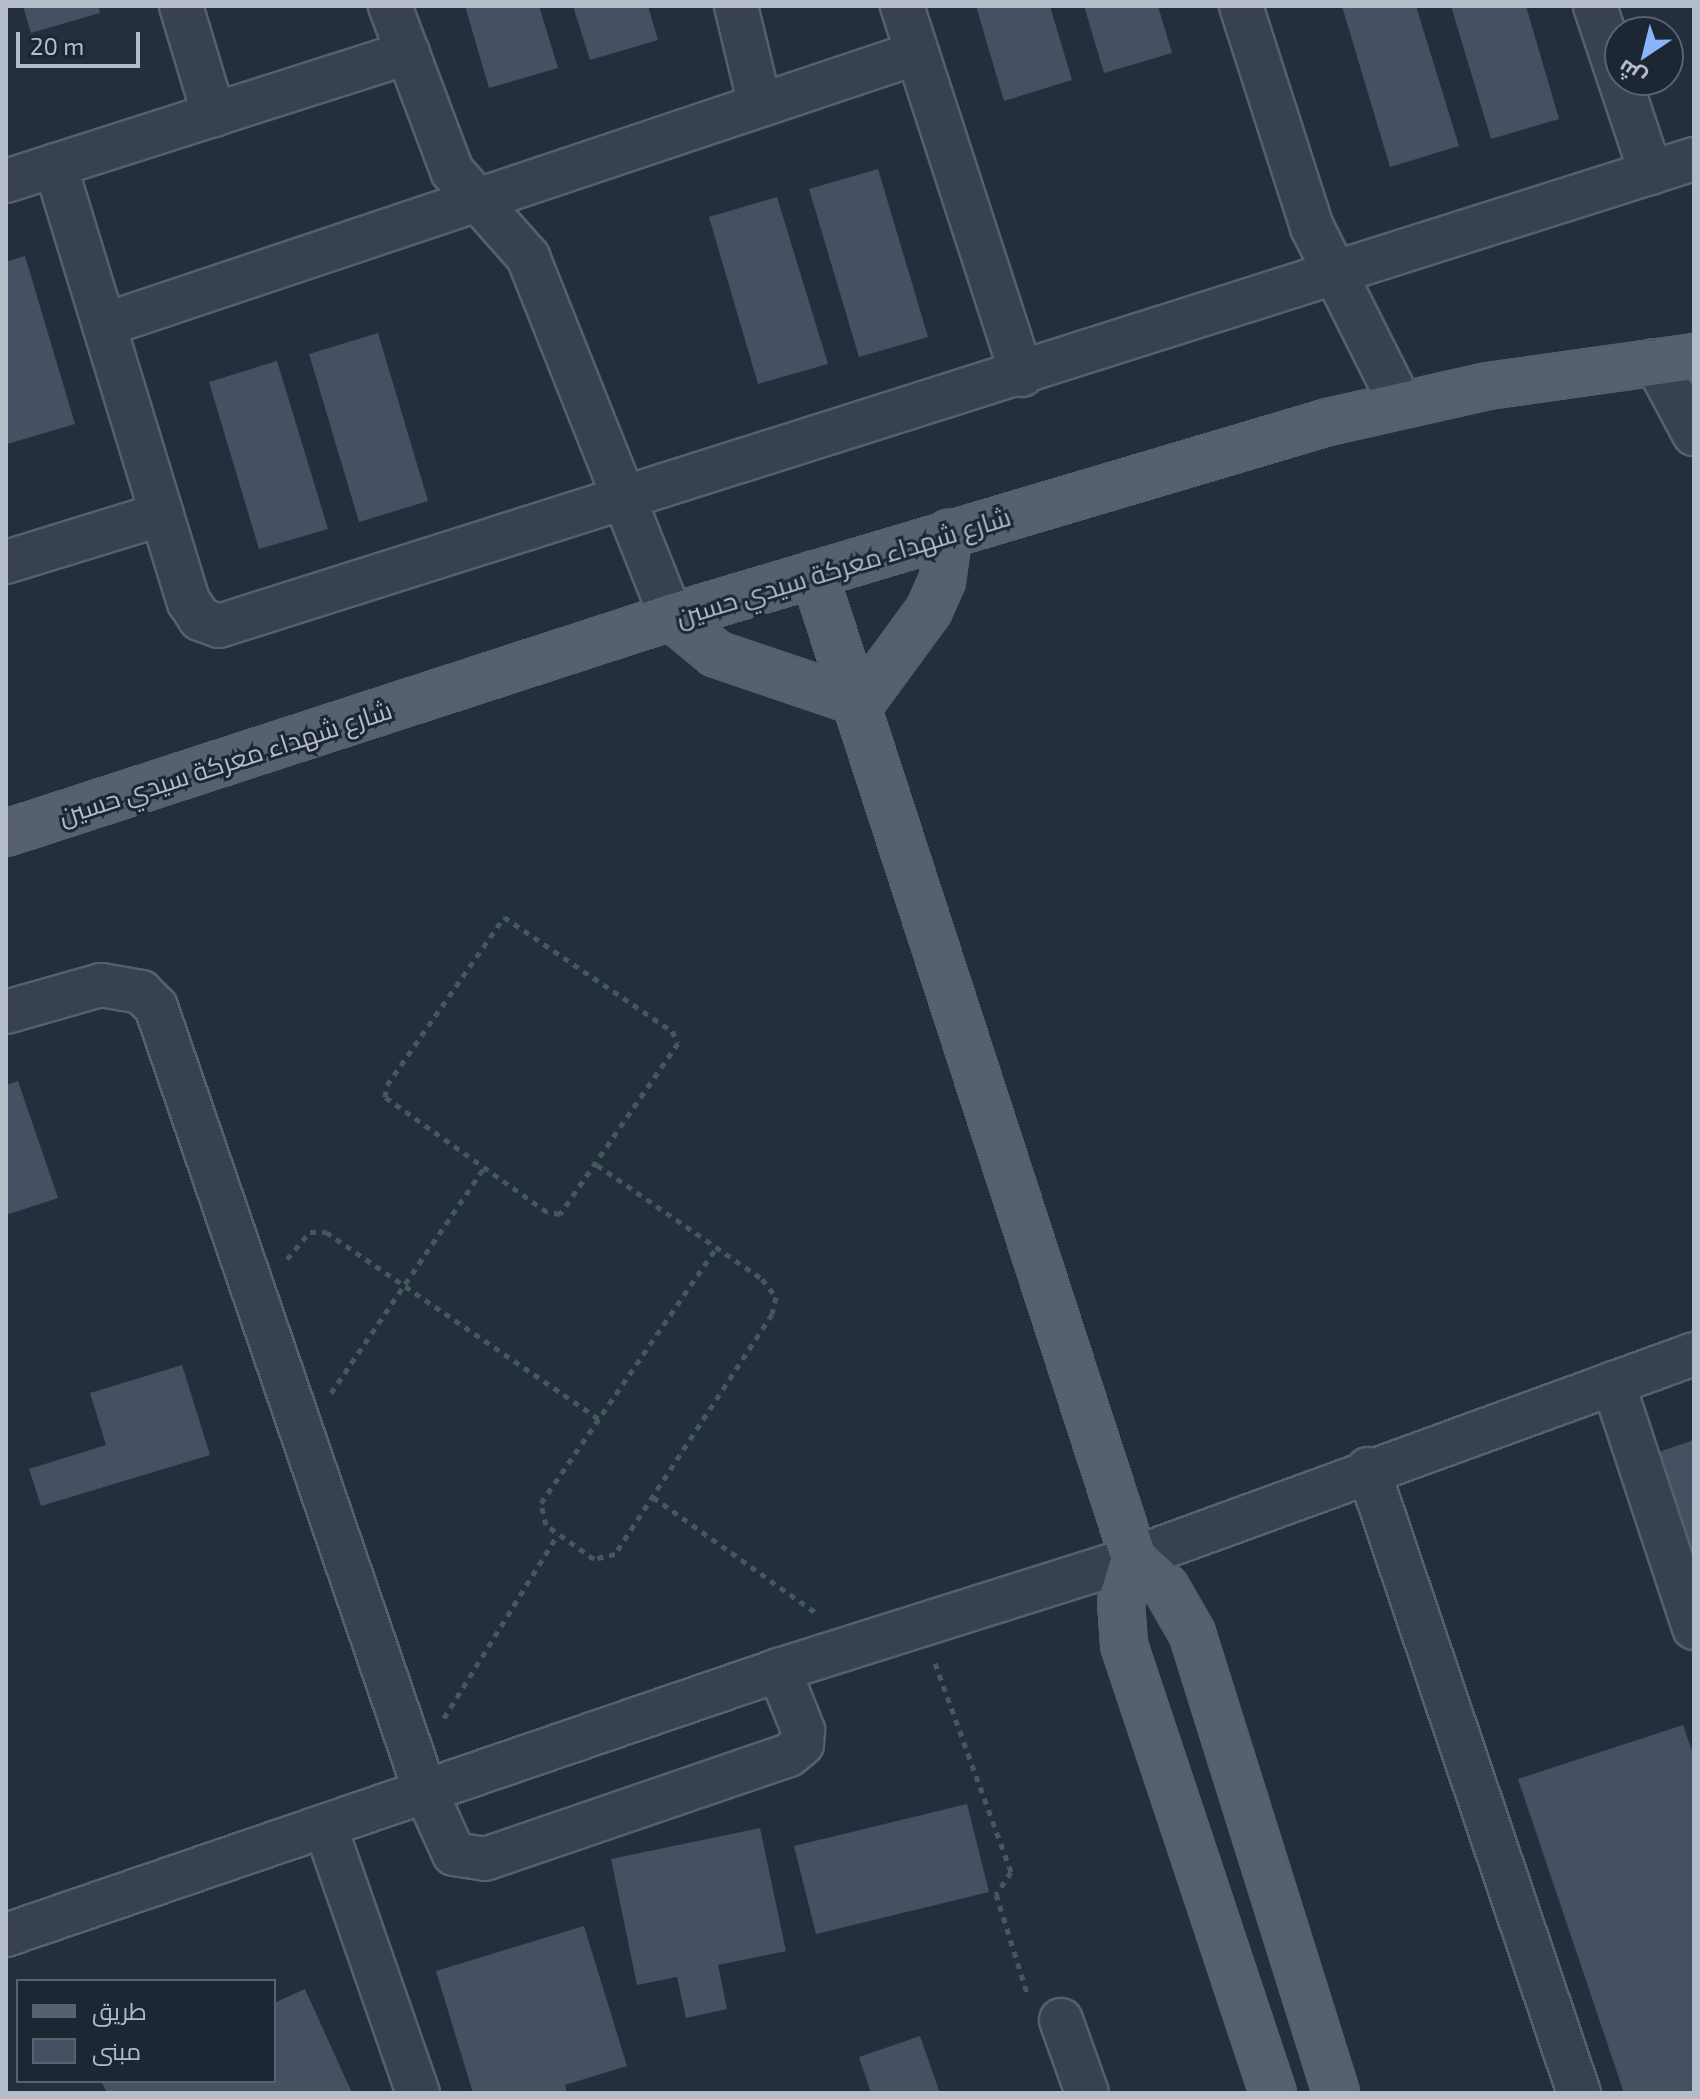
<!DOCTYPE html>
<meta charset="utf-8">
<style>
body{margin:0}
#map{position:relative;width:1700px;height:2099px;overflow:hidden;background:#242f3e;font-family:"Exo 2",Cairo,sans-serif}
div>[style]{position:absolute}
.building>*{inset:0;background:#455162}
.path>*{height:5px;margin-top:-2.5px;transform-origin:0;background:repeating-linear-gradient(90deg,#44595c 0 6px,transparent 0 12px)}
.roads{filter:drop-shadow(2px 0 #565f6c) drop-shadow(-2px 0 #565f6c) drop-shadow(0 2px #565f6c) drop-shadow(0 -2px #565f6c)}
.minor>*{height:42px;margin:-21px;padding:0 21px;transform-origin:21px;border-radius:21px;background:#38414e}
.major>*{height:44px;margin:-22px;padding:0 22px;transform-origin:22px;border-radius:22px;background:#56606e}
span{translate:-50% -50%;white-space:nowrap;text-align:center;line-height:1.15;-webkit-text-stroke:6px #1d2633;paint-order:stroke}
.street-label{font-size:26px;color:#b4bcc9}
.frame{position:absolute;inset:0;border:8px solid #b4bcc9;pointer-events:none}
.legend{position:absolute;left:16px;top:1979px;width:260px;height:104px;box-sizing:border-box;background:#1d2633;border:2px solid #59626f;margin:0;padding:10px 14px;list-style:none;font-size:24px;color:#b4bcc9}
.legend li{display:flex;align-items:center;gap:16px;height:40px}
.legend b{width:40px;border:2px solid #59626f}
.north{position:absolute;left:1604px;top:16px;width:80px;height:80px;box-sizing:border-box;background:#1d2633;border:2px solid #59626f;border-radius:50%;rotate:215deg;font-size:22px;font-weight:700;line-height:32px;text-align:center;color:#b4bcc9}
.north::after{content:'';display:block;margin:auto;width:28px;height:36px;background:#8ab4f8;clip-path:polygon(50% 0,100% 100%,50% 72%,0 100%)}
.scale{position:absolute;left:16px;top:32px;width:124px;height:36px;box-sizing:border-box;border:4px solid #b4bcc9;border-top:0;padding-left:10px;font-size:24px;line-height:28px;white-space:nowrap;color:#b4bcc9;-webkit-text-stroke:6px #1d2633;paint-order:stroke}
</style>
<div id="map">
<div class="building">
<div style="clip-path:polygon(23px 6px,98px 6px,100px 13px,31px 33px)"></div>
<div style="clip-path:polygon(465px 6px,539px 6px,558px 68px,489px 88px)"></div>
<div style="clip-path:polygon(573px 6px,648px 6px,658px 40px,590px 60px)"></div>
<div style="clip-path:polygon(976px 6px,1050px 6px,1072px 80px,1004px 101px)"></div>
<div style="clip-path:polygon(1084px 6px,1158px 6px,1172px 53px,1104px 73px)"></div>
<div style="clip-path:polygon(1342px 6px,1416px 6px,1459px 146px,1390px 167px)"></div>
<div style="clip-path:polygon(1451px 6px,1526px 6px,1559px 119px,1491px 139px)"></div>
<div style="clip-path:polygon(878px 169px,928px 337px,859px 357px,809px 189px)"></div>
<div style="clip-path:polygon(777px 197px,828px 364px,758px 384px,709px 217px)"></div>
<div style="clip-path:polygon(25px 256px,75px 424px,7px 444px,6px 262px)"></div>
<div style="clip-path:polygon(378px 333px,428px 501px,359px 522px,309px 354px)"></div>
<div style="clip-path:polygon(277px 361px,328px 529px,259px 549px,209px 382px)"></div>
<div style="clip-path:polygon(18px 1081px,58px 1198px,6px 1215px,6px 1085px)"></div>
<div style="clip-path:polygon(182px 1365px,210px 1455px,41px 1506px,29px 1469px,106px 1445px,90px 1393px)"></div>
<div style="clip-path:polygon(1694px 1440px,1694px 1556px,1693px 1556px,1659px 1452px)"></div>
<div style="clip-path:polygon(1683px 1725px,1694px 1757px,1694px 2093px,1624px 2093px,1518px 1779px)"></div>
<div style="clip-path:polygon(967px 1804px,989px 1892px,816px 1934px,794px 1846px)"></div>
<div style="clip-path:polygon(760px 1828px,786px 1951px,718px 1965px,727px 2009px,686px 2018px,677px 1977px,637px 1985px,611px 1859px)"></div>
<div style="clip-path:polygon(584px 1926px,627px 2066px,565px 2085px,567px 2093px,473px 2093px,436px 1971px)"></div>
<div style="clip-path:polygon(305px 1989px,352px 2093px,107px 2093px,101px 2081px,274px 2081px,274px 2003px)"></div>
<div style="clip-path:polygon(920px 2036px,940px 2093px,871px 2093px,859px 2057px)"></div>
</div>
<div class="path">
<div style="left:504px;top:917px;width:203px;rotate:34.2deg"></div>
<div style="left:672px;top:1031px;width:13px;rotate:63deg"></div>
<div style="left:678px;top:1043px;width:208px;rotate:124.6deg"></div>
<div style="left:560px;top:1214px;width:13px;rotate:-171deg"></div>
<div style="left:547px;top:1212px;width:199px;rotate:-144.6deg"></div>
<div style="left:385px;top:1097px;width:12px;rotate:-81deg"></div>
<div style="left:387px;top:1085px;width:205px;rotate:-55.1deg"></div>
<div style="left:597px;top:1165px;width:201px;rotate:34.6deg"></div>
<div style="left:762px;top:1279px;width:23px;rotate:52deg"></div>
<div style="left:776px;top:1297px;width:17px;rotate:103deg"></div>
<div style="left:772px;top:1314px;width:287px;rotate:123.2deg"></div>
<div style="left:615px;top:1554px;width:22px;rotate:167deg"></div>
<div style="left:594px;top:1559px;width:59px;rotate:-144.7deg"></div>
<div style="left:546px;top:1525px;width:23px;rotate:-103deg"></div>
<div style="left:541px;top:1503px;width:309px;rotate:-55.5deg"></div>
<div style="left:287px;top:1259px;width:35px;rotate:-50deg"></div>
<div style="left:310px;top:1232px;width:16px"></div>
<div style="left:326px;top:1232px;width:331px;rotate:34.4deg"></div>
<div style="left:331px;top:1393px;width:271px;rotate:-55.8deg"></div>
<div style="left:653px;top:1497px;width:200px;rotate:35.4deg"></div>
<div style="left:935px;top:1663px;width:222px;rotate:70deg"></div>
<div style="left:1011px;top:1872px;width:27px;rotate:124deg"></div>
<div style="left:996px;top:1894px;width:107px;rotate:72.6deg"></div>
<div style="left:444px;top:1718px;width:216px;rotate:-58.2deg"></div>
</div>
<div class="roads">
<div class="minor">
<div style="left:181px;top:6px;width:114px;rotate:73.2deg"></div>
<div style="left:390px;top:6px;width:176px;rotate:69.4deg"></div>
<div style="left:452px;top:171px;width:115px;rotate:48.5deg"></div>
<div style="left:528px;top:257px;width:387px;rotate:68.3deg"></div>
<div style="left:736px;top:6px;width:102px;rotate:76.4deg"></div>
<div style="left:902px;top:6px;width:388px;rotate:72deg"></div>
<div style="left:1241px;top:6px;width:232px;rotate:72.2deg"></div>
<div style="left:1312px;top:227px;width:197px;rotate:63.4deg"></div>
<div style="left:1595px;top:6px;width:176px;rotate:71.5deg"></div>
<div style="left:55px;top:165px;width:457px;rotate:73deg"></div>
<div style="left:189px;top:602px;width:20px;rotate:57deg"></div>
<div style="left:200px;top:619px;width:20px;rotate:20deg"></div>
<div style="left:219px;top:626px;width:1547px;rotate:-17.57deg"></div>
<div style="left:6px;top:181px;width:422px;rotate:-17.7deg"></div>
<div style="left:104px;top:325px;width:857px;rotate:-18.5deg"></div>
<div style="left:1655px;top:361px;width:83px;rotate:61.9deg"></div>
<div style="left:6px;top:562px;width:163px;rotate:-17.1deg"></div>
<div style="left:6px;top:1012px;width:99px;rotate:-15.9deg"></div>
<div style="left:101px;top:985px;width:41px;rotate:9.9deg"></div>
<div style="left:141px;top:992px;width:21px;rotate:45deg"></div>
<div style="left:156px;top:1007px;width:826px;rotate:71.06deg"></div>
<div style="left:424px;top:1788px;width:72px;rotate:65.6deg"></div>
<div style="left:454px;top:1854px;width:31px;rotate:9deg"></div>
<div style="left:485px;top:1859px;width:321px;rotate:-18.9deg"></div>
<div style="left:789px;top:1755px;width:17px;rotate:-40deg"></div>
<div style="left:802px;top:1744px;width:14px;rotate:-86deg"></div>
<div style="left:803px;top:1730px;width:65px;rotate:-111.8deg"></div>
<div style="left:1613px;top:1383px;width:258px;rotate:71.7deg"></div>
<div style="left:1368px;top:1469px;width:659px;rotate:71.32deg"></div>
<div style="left:325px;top:1826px;width:283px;rotate:70.8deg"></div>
<div style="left:6px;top:1935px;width:817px;rotate:-18.92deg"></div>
<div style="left:779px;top:1670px;width:372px;rotate:-17.5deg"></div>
<div style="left:1134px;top:1558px;width:596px;rotate:-20.02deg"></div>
<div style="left:1061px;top:2020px;width:77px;rotate:70.4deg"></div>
</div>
<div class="major">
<div style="left:814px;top:574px;width:1035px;rotate:71.99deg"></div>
<div style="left:1134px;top:1558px;width:44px;rotate:43.2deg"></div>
<div style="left:1166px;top:1588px;width:52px;rotate:60deg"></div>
<div style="left:1192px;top:1633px;width:482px;rotate:72.6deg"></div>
<div style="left:671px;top:617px;width:58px;rotate:39.4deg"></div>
<div style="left:716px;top:654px;width:153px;rotate:18.7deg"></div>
<div style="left:861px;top:703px;width:115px;rotate:-53.8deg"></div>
<div style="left:929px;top:610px;width:32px;rotate:-66deg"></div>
<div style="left:942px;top:581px;width:49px;rotate:-81.7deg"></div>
<div style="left:6px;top:833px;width:699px;rotate:-17.99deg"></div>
<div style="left:671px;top:617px;width:685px;rotate:-16.53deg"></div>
<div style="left:1328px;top:422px;width:164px;rotate:-12.7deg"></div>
<div style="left:1488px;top:386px;width:208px;rotate:-8deg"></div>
<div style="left:1134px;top:1558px;width:46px;rotate:106.5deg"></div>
<div style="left:1121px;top:1602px;width:43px;rotate:86deg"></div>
<div style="left:1124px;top:1645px;width:472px;rotate:71.6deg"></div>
</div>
</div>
<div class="street-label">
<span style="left:843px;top:566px;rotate:-17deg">شارع شهداء معركة سيدي حسين</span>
<span style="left:225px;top:762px;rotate:-18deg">شارع شهداء معركة سيدي حسين</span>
</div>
<div class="frame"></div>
<ul class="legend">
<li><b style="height:10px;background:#56606e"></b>طريق</li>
<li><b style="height:22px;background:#455162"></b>مبنى</li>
</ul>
<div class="north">ش</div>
<div class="scale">20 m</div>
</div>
